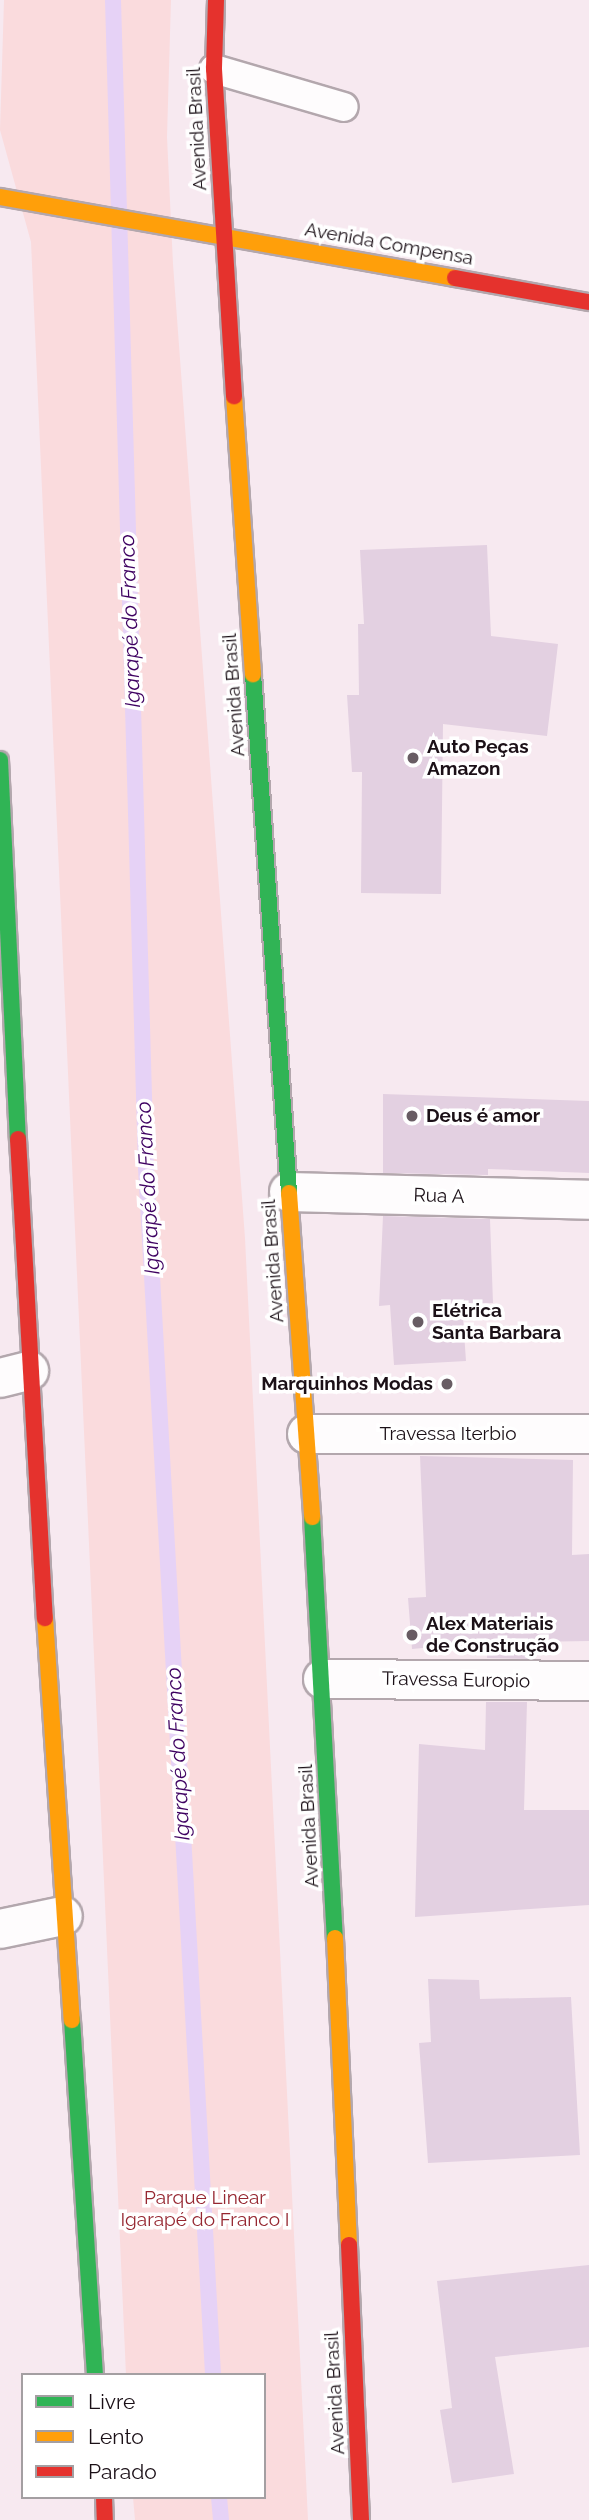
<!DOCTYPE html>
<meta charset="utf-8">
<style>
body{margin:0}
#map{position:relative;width:589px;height:2520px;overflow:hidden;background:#f7e9f0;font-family:Raleway,sans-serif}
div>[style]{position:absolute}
.green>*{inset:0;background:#fadbdd}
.stream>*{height:16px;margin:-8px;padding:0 8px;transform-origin:8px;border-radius:8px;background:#e6d2f6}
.building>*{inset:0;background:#e3d0e1}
.roads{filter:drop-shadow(2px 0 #b3a7ad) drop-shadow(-2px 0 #b3a7ad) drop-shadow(0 2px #b3a7ad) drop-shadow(0 -2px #b3a7ad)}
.lane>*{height:28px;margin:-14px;padding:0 14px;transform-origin:14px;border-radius:14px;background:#fefcfd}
.street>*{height:38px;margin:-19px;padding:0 19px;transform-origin:19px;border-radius:19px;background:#fefcfd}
.fast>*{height:16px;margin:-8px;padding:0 8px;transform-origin:8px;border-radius:8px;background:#30b455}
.slow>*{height:16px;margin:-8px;padding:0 8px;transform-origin:8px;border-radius:8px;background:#ff9f0a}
.jam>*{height:16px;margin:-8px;padding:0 8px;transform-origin:8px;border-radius:8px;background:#e5322d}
.dots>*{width:19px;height:19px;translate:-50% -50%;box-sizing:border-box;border:4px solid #fff;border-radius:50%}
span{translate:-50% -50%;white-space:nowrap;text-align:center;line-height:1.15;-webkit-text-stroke:7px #fff;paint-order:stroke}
.street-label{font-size:19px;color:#1b1017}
.poi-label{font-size:19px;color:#1b1017;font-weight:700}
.left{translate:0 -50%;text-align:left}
.right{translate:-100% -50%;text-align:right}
.park-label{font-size:19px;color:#962731}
.water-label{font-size:21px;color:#3e0161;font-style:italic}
.legend{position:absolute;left:21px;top:2373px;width:245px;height:126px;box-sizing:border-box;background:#fff;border:2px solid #a49fa2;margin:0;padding:9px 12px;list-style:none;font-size:21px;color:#1b1017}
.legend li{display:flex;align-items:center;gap:14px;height:35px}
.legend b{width:35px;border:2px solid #a49fa2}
</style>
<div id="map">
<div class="green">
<div style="clip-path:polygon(4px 0,171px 0,167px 137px,173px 264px,245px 1238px,308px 2520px,135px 2520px,133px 2497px,264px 2497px,264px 2375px,126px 2375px,31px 242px,0 130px)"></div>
</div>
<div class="stream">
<div style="left:113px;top:0;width:1168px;rotate:88.38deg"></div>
<div style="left:146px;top:1168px;width:1209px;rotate:86.82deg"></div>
<div style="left:219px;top:2497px;width:23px;rotate:85deg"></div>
</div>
<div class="building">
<div style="clip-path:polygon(487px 545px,491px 636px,558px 644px,547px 736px,443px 724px,441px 894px,361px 893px,362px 772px,352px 772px,347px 695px,359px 695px,358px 624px,364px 624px,360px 550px)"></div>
<div style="clip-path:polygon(383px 1094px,589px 1101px,589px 1173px,488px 1169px,488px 1175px,383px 1173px)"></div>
<div style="clip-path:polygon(383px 1216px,490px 1219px,493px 1303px,462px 1303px,466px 1361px,394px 1365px,390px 1305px,379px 1306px)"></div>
<div style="clip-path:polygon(420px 1456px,573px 1460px,572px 1555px,589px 1554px,589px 1641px,529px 1642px,529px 1659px,487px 1658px,487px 1642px,412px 1649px,408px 1598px,426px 1597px)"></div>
<div style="clip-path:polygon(486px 1702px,527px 1702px,524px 1810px,589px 1810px,589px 1905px,415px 1917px,419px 1744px,485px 1750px)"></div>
<div style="clip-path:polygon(428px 1979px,479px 1980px,480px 1999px,571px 1997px,580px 2155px,428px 2163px,419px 2043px,431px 2042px)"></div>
<div style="clip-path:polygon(589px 2265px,589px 2347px,495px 2357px,514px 2474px,452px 2483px,440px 2410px,452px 2408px,437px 2281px)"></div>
</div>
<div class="roads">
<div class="lane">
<div style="left:214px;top:69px;width:135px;rotate:16.3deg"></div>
</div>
<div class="street">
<div style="left:289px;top:1192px;width:300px;rotate:1.5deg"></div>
<div style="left:0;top:1378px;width:30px;rotate:-14deg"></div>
<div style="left:307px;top:1434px;width:282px"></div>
<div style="left:323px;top:1679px;width:266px;rotate:0.4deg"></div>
<div style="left:0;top:1929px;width:64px;rotate:-11.7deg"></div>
</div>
<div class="fast">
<div style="left:253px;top:674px;width:520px;rotate:86.03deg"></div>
<div style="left:0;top:760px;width:379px;rotate:87.3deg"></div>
<div style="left:312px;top:1517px;width:422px;rotate:86.9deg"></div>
<div style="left:72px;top:2020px;width:356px;rotate:86.3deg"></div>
</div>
<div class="slow">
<div style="left:0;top:197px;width:462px;rotate:10.1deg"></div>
<div style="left:234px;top:396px;width:279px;rotate:86.1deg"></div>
<div style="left:289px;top:1193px;width:325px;rotate:85.9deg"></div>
<div style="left:45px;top:1618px;width:403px;rotate:86.2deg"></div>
<div style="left:335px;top:1938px;width:307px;rotate:87.4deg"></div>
</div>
<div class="jam">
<div style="left:216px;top:0;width:69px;rotate:91.7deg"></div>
<div style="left:214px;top:69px;width:328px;rotate:86.5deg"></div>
<div style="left:455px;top:278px;width:136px;rotate:10.2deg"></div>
<div style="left:18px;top:1139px;width:480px;rotate:86.8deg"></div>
<div style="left:349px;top:2245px;width:275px;rotate:87.5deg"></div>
<div style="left:104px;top:2497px;width:23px;rotate:88deg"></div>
</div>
</div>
<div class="dots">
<div style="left:413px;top:758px;background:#685c63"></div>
<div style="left:412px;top:1116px;background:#685c63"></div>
<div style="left:418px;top:1322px;background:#685c63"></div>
<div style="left:447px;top:1384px;background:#685c63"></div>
<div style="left:412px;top:1635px;background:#685c63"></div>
</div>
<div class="street-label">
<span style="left:197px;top:129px;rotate:-93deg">Avenida Brasil</span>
<span style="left:389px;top:244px;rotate:10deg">Avenida Compensa</span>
<span style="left:234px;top:695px;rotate:-94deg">Avenida Brasil</span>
<span style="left:439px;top:1196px;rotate:2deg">Rua A</span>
<span style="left:273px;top:1261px;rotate:-94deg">Avenida Brasil</span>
<span style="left:448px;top:1434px">Travessa Iterbio</span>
<span style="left:456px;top:1680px;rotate:1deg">Travessa Europio</span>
<span style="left:309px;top:1826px;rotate:-93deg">Avenida Brasil</span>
<span style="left:335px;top:2393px;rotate:-93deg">Avenida Brasil</span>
</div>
<div class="poi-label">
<span class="left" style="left:427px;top:758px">Auto Peças<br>Amazon</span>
<span class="left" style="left:426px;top:1116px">Deus é amor</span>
<span class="left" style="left:432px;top:1322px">Elétrica<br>Santa Barbara</span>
<span class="right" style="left:433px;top:1384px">Marquinhos Modas</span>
<span class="left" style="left:426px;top:1635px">Alex Materiais<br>de Construção</span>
</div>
<div class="park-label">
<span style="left:205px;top:2209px">Parque Linear<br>Igarapé do Franco I</span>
</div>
<div class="water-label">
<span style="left:130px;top:621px;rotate:-92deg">Igarapé do Franco</span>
<span style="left:148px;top:1188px;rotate:-93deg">Igarapé do Franco</span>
<span style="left:178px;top:1754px;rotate:-93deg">Igarapé do Franco</span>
</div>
<ul class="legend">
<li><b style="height:9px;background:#30b455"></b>Livre</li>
<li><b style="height:9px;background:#ff9f0a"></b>Lento</li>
<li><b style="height:9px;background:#e5322d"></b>Parado</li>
</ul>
</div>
